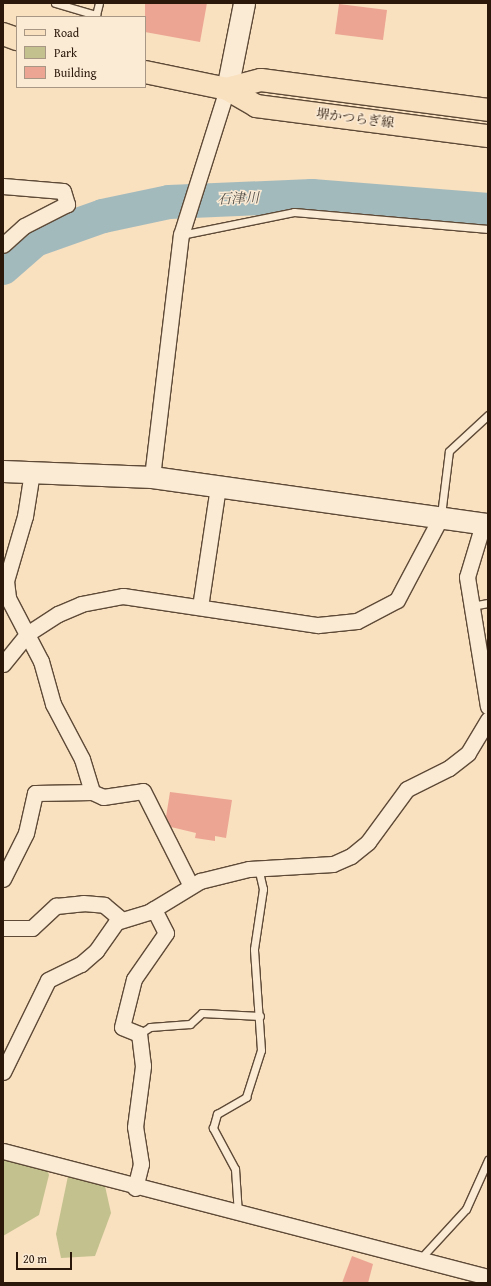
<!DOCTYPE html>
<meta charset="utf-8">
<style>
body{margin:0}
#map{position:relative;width:491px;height:1286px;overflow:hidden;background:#f9e0bf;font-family:"Gentium Book Plus","Noto Serif JP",serif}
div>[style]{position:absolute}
.green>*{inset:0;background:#c3c18e}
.river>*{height:34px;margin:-17px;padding:0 17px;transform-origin:17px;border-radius:17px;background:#a3babd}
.building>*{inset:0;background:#eca593}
.roads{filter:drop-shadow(1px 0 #5e4a37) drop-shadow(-1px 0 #5e4a37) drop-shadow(0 1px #5e4a37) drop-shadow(0 -1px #5e4a37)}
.lane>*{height:7px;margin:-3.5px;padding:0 3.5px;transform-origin:3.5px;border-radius:3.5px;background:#fbebd5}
.street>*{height:15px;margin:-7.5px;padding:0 7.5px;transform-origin:7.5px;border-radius:7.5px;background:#fbebd5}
.secondary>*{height:21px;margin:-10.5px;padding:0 10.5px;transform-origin:10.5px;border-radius:10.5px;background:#fbebd5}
.primary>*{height:22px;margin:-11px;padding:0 11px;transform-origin:11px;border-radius:11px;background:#f9e0bf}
span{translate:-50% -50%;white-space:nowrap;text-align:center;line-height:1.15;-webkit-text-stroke:3px #fbebd5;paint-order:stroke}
.street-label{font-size:13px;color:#2b180a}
.water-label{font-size:14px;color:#555149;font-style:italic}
.frame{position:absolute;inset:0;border:4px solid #2b180a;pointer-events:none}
.legend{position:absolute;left:16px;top:16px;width:130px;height:72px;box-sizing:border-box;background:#fbebd5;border:1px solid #a89784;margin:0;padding:5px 7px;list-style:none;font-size:12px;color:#2b180a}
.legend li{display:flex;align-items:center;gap:8px;height:20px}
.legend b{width:20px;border:1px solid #a89784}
.scale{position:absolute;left:16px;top:1252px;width:56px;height:18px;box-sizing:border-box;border:2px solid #2b180a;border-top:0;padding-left:5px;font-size:12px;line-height:14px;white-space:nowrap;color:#2b180a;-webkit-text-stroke:3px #fbebd5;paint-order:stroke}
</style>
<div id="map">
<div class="green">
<div style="clip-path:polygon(3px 1155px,47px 1169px,49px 1175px,39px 1215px,3px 1236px)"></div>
<div style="clip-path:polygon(68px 1176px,105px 1186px,111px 1213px,95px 1256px,61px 1258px,56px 1234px)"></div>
</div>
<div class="river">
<div style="left:3px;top:268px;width:43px;rotate:-41.2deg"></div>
<div style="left:35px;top:240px;width:72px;rotate:-19.4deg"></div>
<div style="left:103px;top:216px;width:67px;rotate:-12deg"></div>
<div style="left:169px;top:202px;width:143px;rotate:-2.4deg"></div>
<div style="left:312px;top:196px;width:177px;rotate:4.5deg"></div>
</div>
<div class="building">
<div style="clip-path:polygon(145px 3px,207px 3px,200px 42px,145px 32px)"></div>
<div style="clip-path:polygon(339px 4px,387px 10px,383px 40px,335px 34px)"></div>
<div style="clip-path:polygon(170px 792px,232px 800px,226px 838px,215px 836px,215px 841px,195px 838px,196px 833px,171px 827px,166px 817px)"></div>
<div style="clip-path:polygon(352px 1256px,373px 1264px,368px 1283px,342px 1283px)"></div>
</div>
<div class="roads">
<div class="lane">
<div style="left:55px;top:3px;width:43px;rotate:16.3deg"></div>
<div style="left:96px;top:15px;width:12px;rotate:-76deg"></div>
<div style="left:181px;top:235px;width:115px;rotate:-11.5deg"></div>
<div style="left:294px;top:212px;width:195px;rotate:5deg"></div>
<div style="left:441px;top:515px;width:64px;rotate:-82.9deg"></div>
<div style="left:449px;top:451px;width:53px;rotate:-42.7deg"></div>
<div style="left:472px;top:606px;width:16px;rotate:-11deg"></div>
<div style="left:139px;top:1034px;width:13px;rotate:-32deg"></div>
<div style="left:150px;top:1027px;width:40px;rotate:-4.3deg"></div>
<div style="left:190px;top:1024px;width:16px;rotate:-43deg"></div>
<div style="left:202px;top:1013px;width:58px;rotate:3deg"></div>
<div style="left:238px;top:1214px;width:45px;rotate:-93.8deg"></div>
<div style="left:235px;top:1169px;width:47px;rotate:-118.2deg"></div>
<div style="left:213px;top:1128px;width:15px;rotate:-74deg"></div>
<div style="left:217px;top:1114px;width:34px;rotate:-30deg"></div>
<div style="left:246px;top:1097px;width:49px;rotate:-72.3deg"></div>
<div style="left:261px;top:1050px;width:101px;rotate:-94deg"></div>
<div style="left:254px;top:949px;width:61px;rotate:-81.5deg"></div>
<div style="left:263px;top:889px;width:22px;rotate:-103deg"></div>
<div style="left:420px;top:1259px;width:68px;rotate:-47.4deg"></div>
<div style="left:466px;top:1209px;width:54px;rotate:-65.8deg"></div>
</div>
<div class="street">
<div style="left:3px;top:186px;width:60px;rotate:4.8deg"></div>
<div style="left:63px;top:191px;width:14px;rotate:73deg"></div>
<div style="left:67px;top:204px;width:48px;rotate:152.9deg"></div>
<div style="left:24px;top:226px;width:28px;rotate:138deg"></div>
<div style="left:32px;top:472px;width:45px;rotate:99deg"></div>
<div style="left:25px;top:516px;width:68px;rotate:106.3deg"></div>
<div style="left:6px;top:581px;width:17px;rotate:83deg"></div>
<div style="left:8px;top:598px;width:71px;rotate:62.4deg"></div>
<div style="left:41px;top:661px;width:45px;rotate:74.4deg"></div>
<div style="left:53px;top:704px;width:62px;rotate:62.2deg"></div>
<div style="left:82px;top:759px;width:34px;rotate:73deg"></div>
<div style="left:152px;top:477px;width:244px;rotate:-83.2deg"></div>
<div style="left:181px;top:235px;width:153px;rotate:-72.5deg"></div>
<div style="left:483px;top:524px;width:55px;rotate:106.8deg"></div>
<div style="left:467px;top:577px;width:131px;rotate:80.8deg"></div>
<div style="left:200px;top:607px;width:122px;rotate:-81.5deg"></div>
<div style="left:3px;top:664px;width:38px;rotate:-51deg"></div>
<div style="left:27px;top:634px;width:37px;rotate:-33deg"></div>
<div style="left:58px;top:614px;width:25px;rotate:-23deg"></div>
<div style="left:81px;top:604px;width:43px;rotate:-10.8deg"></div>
<div style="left:123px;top:596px;width:197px;rotate:8.5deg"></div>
<div style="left:318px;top:625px;width:39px;rotate:-6deg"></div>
<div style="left:357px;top:621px;width:45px;rotate:-27.7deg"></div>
<div style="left:397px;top:600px;width:94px;rotate:-62.1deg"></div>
<div style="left:3px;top:879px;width:51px;rotate:-63.4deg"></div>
<div style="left:26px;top:833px;width:41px;rotate:-77.3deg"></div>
<div style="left:35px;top:793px;width:57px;rotate:-1deg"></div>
<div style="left:92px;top:792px;width:12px;rotate:24deg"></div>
<div style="left:103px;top:797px;width:40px;rotate:-8.5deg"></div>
<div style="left:143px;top:791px;width:106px;rotate:63.2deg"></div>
<div style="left:3px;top:928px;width:29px"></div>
<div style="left:32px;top:928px;width:33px;rotate:-43deg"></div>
<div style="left:56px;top:906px;width:27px;rotate:-6deg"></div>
<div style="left:83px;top:903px;width:21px;rotate:5deg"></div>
<div style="left:104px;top:905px;width:23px;rotate:40deg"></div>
<div style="left:3px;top:1072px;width:102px;rotate:-63.9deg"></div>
<div style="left:48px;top:980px;width:37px;rotate:-26deg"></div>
<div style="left:81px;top:964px;width:20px;rotate:-41deg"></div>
<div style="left:96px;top:951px;width:35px;rotate:-55deg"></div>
<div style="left:116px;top:922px;width:34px;rotate:-17deg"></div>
<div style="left:149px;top:912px;width:60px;rotate:-31.3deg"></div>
<div style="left:200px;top:881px;width:50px;rotate:-13.8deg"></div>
<div style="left:249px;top:869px;width:84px;rotate:-3.4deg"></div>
<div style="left:333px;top:864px;width:20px;rotate:-24deg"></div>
<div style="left:351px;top:856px;width:22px;rotate:-39deg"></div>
<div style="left:368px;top:842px;width:66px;rotate:-53.7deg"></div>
<div style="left:407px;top:789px;width:47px;rotate:-26.6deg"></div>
<div style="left:449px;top:768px;width:24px;rotate:-38deg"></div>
<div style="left:468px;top:753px;width:39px;rotate:-59deg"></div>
<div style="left:3px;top:1151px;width:501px;rotate:14.56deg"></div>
<div style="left:135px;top:1188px;width:25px;rotate:-76deg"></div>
<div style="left:141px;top:1164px;width:37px;rotate:-99deg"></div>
<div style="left:135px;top:1127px;width:62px;rotate:-82.5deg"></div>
<div style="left:143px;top:1066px;width:32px;rotate:-97deg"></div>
<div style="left:139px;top:1034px;width:18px;rotate:-158deg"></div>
<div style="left:122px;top:1027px;width:49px;rotate:-76deg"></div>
<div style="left:134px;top:979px;width:56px;rotate:-55.2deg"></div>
<div style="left:166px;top:933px;width:27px;rotate:-117deg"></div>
</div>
<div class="secondary">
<div style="left:227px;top:89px;width:88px;rotate:-78.8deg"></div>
<div style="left:3px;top:471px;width:149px;rotate:2.3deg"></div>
<div style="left:152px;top:477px;width:339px;rotate:8deg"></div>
</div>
<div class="primary">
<div style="left:3px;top:34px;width:15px;rotate:20deg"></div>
<div style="left:145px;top:72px;width:84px;rotate:11.7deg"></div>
<div style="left:227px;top:89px;width:34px;rotate:30deg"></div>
<div style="left:256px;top:106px;width:234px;rotate:7.4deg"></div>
<div style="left:227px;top:89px;width:35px;rotate:-15deg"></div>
<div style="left:261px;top:80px;width:229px;rotate:7.5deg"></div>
</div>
</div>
<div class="street-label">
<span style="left:355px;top:119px;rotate:7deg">堺かつらぎ線</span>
</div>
<div class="water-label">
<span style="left:238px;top:198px;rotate:-2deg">石津川</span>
</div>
<div class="frame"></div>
<ul class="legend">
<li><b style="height:5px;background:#f9e0bf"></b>Road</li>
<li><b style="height:11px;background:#c3c18e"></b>Park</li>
<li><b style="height:11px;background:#eca593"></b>Building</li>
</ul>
<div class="scale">20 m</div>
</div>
